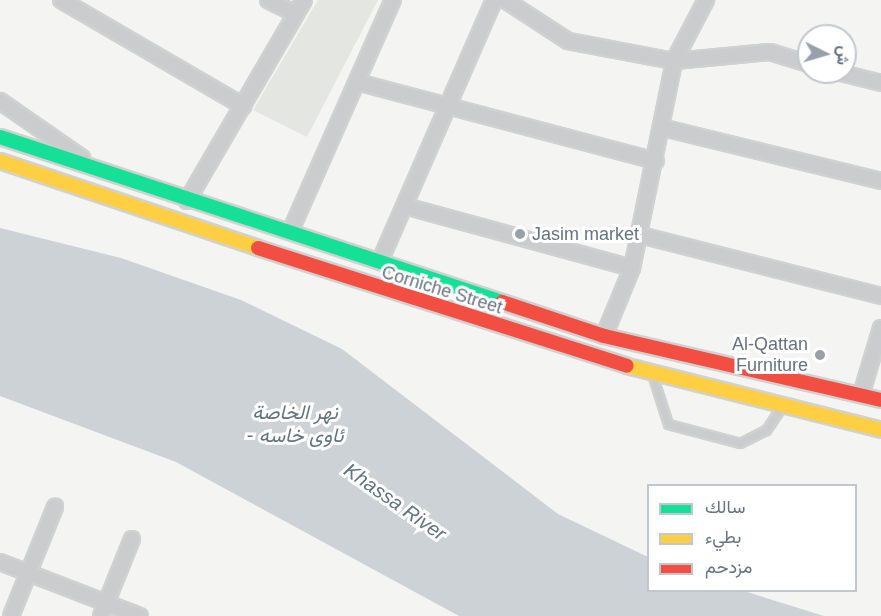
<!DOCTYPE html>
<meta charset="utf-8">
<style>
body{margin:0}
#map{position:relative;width:881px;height:616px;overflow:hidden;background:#f4f4f3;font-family:Helvetica,Vazirmatn,sans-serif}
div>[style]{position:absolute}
.green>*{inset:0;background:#e4e7e1}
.water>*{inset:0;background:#ccd2d6}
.roads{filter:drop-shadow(2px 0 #d0d1d1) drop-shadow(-2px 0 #d0d1d1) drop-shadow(0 2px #d0d1d1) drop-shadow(0 -2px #d0d1d1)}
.lane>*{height:7px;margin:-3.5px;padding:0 3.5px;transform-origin:3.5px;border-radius:3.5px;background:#cacccd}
.street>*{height:14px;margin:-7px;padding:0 7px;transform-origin:7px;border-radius:7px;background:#cacccd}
.fast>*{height:14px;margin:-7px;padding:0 7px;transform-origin:7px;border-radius:7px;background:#16e098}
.slow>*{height:14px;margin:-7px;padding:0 7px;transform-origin:7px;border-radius:7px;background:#ffcf43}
.jam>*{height:14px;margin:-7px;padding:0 7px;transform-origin:7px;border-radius:7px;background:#f24e42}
.dots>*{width:16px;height:16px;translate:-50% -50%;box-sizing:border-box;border:3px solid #fff;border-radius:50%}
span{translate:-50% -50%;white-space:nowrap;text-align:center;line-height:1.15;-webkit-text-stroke:6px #fff;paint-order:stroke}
.poi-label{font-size:18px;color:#667481}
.left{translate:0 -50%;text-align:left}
.right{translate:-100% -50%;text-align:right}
.street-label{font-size:18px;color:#667481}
.water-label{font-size:20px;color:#62757e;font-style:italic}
.legend{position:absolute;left:647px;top:484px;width:210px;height:108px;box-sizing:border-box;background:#fff;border:2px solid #c2c7cd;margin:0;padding:8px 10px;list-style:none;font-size:18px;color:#667481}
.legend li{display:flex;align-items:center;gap:12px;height:30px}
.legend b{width:30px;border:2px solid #c2c7cd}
.north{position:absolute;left:797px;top:24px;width:60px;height:60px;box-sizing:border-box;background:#fff;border:2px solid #c2c7cd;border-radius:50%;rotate:95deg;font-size:16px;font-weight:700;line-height:24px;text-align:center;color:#667481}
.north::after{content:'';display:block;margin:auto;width:21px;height:27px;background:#98a1a9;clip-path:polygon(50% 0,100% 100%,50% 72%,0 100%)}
</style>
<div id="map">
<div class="green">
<div style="clip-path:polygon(318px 0,378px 0,307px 137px,253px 110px)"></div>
</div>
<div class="water">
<div style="clip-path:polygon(0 228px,121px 258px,241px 300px,342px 349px,558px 514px,648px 557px,648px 590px,744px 591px,824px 616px,459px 616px,176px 462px,0 396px)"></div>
</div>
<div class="roads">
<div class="lane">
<div style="left:653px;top:377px;width:49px;rotate:72.3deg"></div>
<div style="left:668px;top:424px;width:74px;rotate:14.8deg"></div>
<div style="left:740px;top:443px;width:29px;rotate:-27deg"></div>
<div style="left:766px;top:430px;width:25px;rotate:-56deg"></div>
</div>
<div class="street">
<div style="left:61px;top:0;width:211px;rotate:30.2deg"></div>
<div style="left:268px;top:0;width:31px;rotate:27deg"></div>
<div style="left:505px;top:0;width:75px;rotate:33.1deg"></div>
<div style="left:568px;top:41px;width:108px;rotate:10.7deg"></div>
<div style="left:674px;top:61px;width:96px;rotate:-5.4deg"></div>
<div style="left:770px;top:52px;width:41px;rotate:17.1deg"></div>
<div style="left:837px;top:72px;width:45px;rotate:14deg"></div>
<div style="left:357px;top:82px;width:309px;rotate:14.8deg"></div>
<div style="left:0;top:101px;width:100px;rotate:34.8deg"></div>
<div style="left:664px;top:128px;width:223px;rotate:13.7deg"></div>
<div style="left:187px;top:201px;width:233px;rotate:-59.8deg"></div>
<div style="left:405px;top:206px;width:235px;rotate:15.3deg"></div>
<div style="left:290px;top:232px;width:254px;rotate:-66.1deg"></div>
<div style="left:640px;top:235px;width:249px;rotate:14.2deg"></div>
<div style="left:380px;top:261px;width:285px;rotate:-66.4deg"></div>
<div style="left:604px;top:336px;width:74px;rotate:-67.6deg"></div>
<div style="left:632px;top:268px;width:211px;rotate:-78.5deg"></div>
<div style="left:674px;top:61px;width:69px;rotate:-62.3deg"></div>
<div style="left:861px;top:395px;width:70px;rotate:-73.4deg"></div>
<div style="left:0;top:562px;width:150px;rotate:21.1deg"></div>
<div style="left:11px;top:616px;width:118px;rotate:-68deg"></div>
<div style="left:101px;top:616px;width:83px;rotate:-68.1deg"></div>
</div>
<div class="fast">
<div style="left:0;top:137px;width:528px;rotate:18.19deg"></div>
</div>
<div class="slow">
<div style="left:0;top:161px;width:272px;rotate:18.6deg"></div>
<div style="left:627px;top:366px;width:262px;rotate:14.1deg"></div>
</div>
<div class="jam">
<div style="left:258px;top:248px;width:387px;rotate:17.7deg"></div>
<div style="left:502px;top:302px;width:108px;rotate:18.4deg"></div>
<div style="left:604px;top:336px;width:284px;rotate:13deg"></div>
</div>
</div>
<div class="dots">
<div style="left:520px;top:234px;background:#98a1a9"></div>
<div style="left:820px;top:355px;background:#98a1a9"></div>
</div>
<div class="poi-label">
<span class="left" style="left:532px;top:234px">Jasim market</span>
<span class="right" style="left:808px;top:355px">Al-Qattan<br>Furniture</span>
</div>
<div class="street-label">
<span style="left:442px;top:290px;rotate:17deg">Corniche Street</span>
</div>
<div class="water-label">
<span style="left:295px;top:424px">نهر الخاصة<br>- ئاوی خاسە</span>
<span style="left:395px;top:502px;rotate:35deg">Khassa River</span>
</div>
<ul class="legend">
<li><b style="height:8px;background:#16e098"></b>سالك</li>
<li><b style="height:8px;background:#ffcf43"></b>بطيء</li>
<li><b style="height:8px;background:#f24e42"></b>مزدحم</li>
</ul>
<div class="north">ش</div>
</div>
